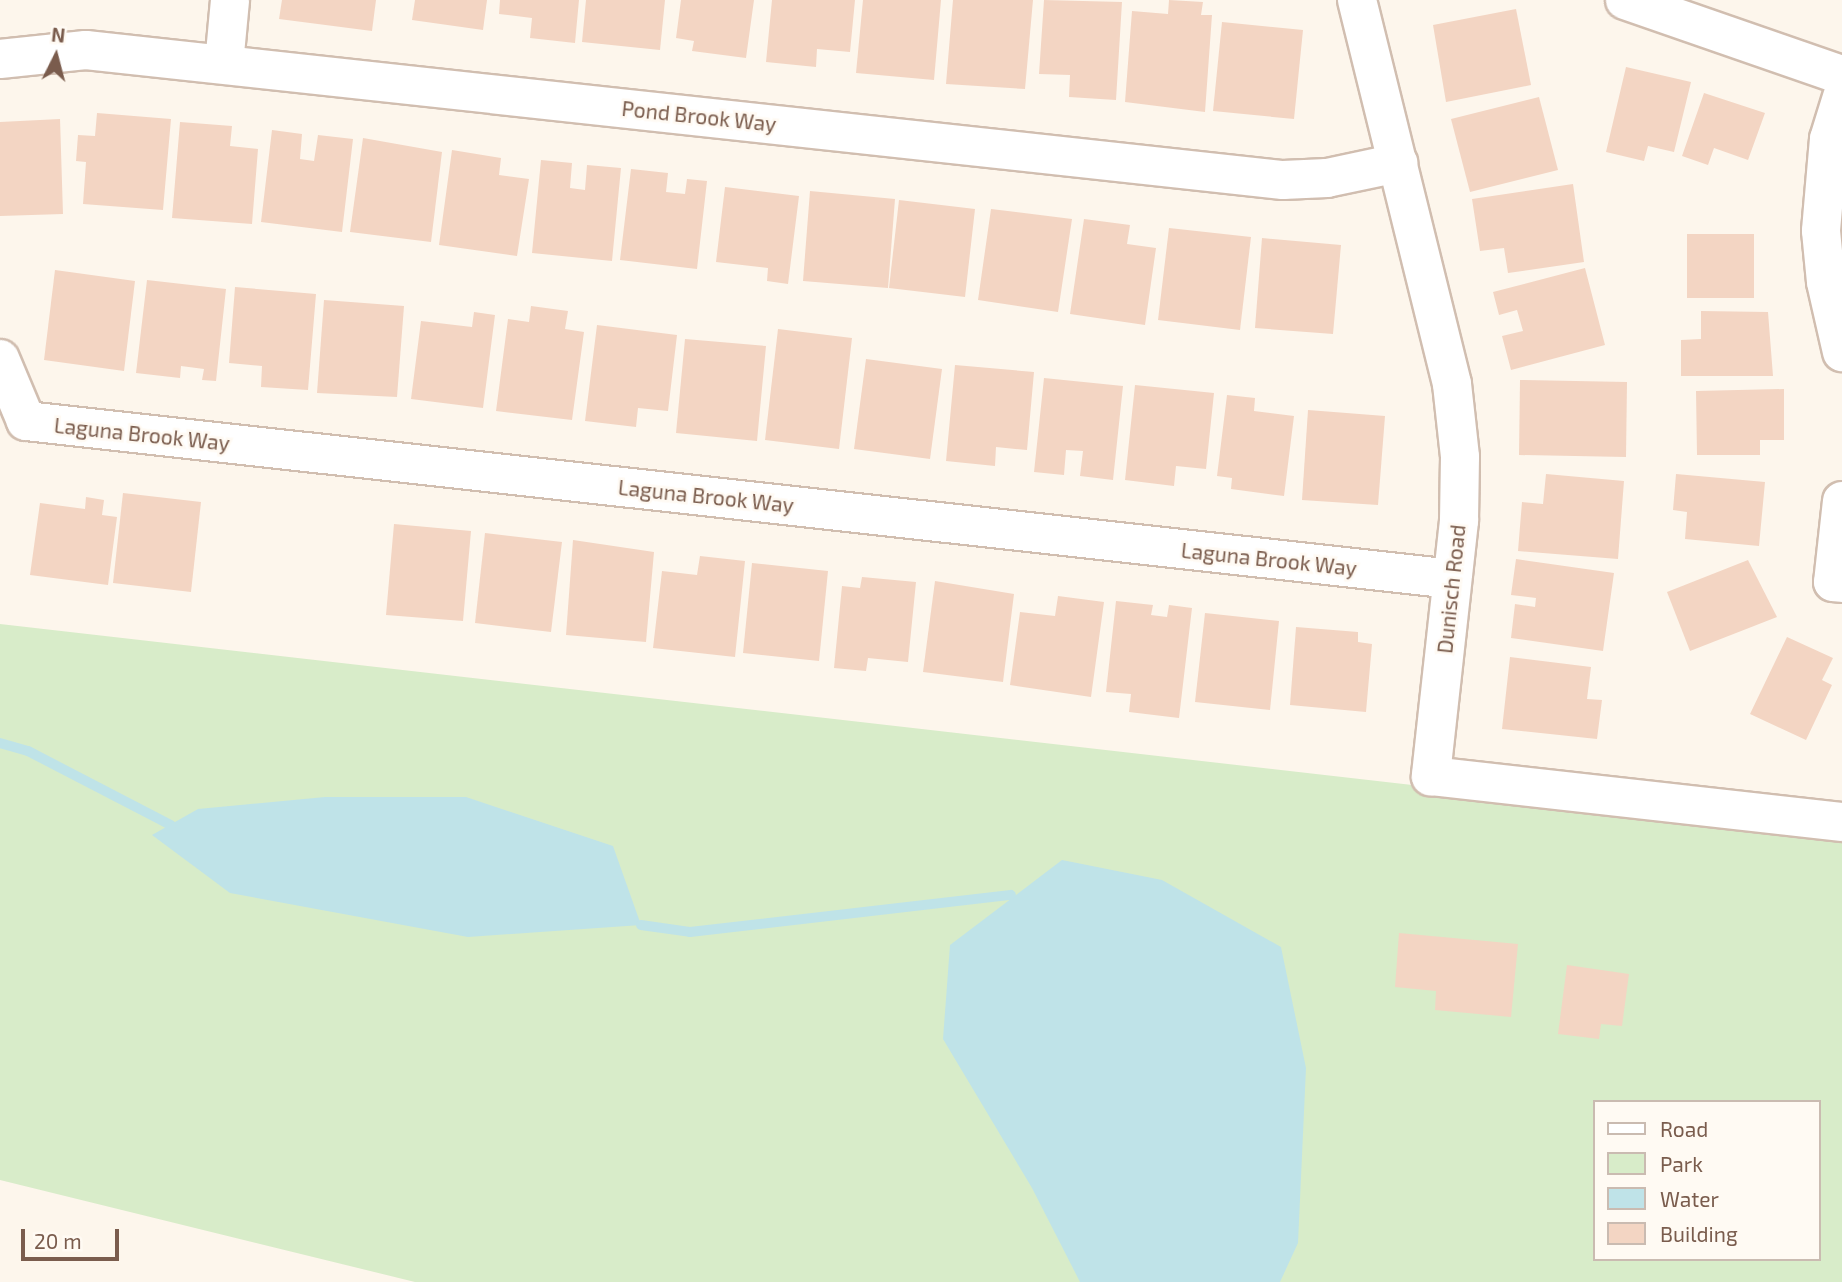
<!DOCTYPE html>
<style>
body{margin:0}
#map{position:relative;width:1842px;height:1282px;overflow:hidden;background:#fdf6ec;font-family:"Exo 2",sans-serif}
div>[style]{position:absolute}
.green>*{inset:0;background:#d8ecc9}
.water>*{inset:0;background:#bfe3e8}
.stream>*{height:10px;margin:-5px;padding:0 5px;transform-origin:5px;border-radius:5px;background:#bfe3e8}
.building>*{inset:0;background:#f3d5c3}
.roads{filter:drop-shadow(2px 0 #d1beb0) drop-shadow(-2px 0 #d1beb0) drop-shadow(0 2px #d1beb0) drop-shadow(0 -2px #d1beb0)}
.street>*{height:38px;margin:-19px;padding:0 19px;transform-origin:19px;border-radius:19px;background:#fff}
span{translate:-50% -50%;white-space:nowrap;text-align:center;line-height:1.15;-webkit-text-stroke:5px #fffaf3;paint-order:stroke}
.street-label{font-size:21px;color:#7a5c4d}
.legend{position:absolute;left:1593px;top:1100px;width:228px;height:161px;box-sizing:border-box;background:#fffaf3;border:2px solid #cabbb1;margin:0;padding:9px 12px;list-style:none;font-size:21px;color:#7a5c4d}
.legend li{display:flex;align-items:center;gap:14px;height:35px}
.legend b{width:35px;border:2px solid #cabbb1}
.north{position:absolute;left:21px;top:21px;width:70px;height:70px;-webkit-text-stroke:5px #fffaf3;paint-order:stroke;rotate:6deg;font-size:19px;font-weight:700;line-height:28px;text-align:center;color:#7a5c4d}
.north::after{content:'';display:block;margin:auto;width:24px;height:32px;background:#7a5c4d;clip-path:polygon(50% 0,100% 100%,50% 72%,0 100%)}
.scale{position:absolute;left:21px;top:1229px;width:98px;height:32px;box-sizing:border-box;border:4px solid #7a5c4d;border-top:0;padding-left:9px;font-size:21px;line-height:24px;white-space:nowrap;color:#7a5c4d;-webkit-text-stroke:5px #fffaf3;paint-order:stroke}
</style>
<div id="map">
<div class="green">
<div style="clip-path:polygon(evenodd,0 624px,1842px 834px,1842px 1282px,415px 1282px,0 1180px,0 624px,1595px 1102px,1819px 1102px,1819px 1259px,1595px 1259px,1595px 1102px)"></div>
</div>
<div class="water">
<div style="clip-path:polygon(325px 797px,466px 797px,613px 846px,641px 925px,468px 937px,230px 893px,152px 835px,198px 809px)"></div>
<div style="clip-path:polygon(1062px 860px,1162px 880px,1281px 947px,1306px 1068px,1298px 1243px,1280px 1282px,1080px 1282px,1032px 1188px,943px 1039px,950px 945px)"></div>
</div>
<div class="stream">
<div style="left:0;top:743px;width:29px;rotate:16deg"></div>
<div style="left:28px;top:751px;width:161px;rotate:27.4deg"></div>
<div style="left:641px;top:925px;width:49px;rotate:8.1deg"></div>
<div style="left:690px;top:932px;width:323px;rotate:-6.6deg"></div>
</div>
<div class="building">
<div style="clip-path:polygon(282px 0,376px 0,372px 31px,279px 19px)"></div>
<div style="clip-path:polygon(415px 0,487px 0,483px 30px,412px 20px)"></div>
<div style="clip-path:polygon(500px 0,579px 0,575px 43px,530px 38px,532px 18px,499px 14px)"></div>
<div style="clip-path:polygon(586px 0,665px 0,660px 50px,582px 42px)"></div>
<div style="clip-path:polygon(681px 0,754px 0,746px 58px,692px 51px,694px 41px,676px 38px)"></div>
<div style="clip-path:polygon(772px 0,855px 0,850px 52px,817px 49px,816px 67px,766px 62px)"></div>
<div style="clip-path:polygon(863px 0,941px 0,934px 80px,856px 73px)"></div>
<div style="clip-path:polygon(953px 0,1033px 0,1025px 89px,946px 84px)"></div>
<div style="clip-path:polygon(1044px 0,1122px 2px,1116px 100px,1069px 97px,1070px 75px,1039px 74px)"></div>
<div style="clip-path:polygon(1169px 0,1203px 2px,1201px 15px,1212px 15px,1205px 112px,1125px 102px,1132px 11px,1168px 14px)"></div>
<div style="clip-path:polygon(1516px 9px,1531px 85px,1446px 102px,1433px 25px)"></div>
<div style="clip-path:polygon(1222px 22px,1303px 30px,1294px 119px,1213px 111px)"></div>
<div style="clip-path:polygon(1626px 67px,1691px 82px,1674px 152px,1648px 146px,1644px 161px,1606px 152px)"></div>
<div style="clip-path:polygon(1704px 93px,1765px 113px,1748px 160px,1714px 148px,1708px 165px,1682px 156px)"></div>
<div style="clip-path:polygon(1539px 97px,1558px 170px,1470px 192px,1451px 119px)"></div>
<div style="clip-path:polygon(97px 113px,171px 119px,163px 210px,83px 204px,86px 162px,76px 161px,78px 135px,95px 136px)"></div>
<div style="clip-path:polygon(60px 119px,63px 214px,0 216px,0 122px)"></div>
<div style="clip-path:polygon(180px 122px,232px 126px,230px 146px,258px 149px,252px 224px,172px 218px)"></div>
<div style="clip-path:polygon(272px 130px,302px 134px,300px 159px,314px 161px,318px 135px,353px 139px,342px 232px,261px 222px)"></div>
<div style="clip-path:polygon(363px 138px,442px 152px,431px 242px,350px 232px)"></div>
<div style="clip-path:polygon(452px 150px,501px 158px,499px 175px,529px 179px,517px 256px,439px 245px)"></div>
<div style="clip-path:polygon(541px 160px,572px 163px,570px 188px,585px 190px,587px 165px,621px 168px,612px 261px,532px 253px)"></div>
<div style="clip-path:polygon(631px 169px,668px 173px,666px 192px,685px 194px,687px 179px,707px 181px,697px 269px,620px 260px)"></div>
<div style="clip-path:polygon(1573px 184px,1584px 262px,1508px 273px,1504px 248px,1480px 251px,1472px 199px)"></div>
<div style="clip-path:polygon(725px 187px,799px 196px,788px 284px,767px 281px,768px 268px,716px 262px)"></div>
<div style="clip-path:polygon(810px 191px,895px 199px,888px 288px,803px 281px)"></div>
<div style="clip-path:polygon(899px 200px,975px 209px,965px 297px,889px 288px)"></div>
<div style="clip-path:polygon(991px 209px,1072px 219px,1058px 312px,978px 300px)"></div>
<div style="clip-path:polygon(1084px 219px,1130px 225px,1127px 244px,1156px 248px,1145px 325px,1070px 314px)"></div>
<div style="clip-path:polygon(1169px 228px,1251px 237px,1240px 330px,1158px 320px)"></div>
<div style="clip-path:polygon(1687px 234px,1754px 234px,1754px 298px,1687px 298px)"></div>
<div style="clip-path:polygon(1262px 238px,1341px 245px,1333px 334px,1255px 328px)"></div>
<div style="clip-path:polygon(1585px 268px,1605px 345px,1511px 370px,1502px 336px,1523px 331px,1517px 310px,1499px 315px,1493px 292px)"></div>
<div style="clip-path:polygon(55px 270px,135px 281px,124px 371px,44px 360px)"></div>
<div style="clip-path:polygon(147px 280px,226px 289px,216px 381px,202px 380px,204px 369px,181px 366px,180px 378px,136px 373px)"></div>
<div style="clip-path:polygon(235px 287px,316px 294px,308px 390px,261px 387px,262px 366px,229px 363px)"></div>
<div style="clip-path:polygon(324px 300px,404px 306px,397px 397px,317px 393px)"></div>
<div style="clip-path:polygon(531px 306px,568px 311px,565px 329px,584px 332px,572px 420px,496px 411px,508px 319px,529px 322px)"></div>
<div style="clip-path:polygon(1701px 311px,1768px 312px,1773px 376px,1681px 376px,1681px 340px,1701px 339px)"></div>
<div style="clip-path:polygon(474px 312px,495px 315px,483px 408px,411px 399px,421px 321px,472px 327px)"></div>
<div style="clip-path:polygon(597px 325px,677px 335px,668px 411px,638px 408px,636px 427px,585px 421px)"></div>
<div style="clip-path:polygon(778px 329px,852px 338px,839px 449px,765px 440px)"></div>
<div style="clip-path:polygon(685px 339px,766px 346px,757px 441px,676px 433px)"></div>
<div style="clip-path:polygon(866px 359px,942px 369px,930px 459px,854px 449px)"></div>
<div style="clip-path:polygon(955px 365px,1034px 372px,1027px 450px,996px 447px,995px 466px,946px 461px)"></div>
<div style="clip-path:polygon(1044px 378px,1123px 386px,1113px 480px,1080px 476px,1083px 451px,1066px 450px,1064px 475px,1034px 472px)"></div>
<div style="clip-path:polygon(1520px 380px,1627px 382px,1626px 457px,1519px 455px)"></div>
<div style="clip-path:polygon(1135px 385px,1214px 393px,1206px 469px,1176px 466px,1174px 486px,1125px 480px)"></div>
<div style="clip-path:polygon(1784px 389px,1784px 440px,1760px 440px,1760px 455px,1697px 455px,1696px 391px)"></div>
<div style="clip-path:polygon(1227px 395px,1255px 398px,1254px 411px,1294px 416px,1284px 496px,1231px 489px,1232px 478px,1217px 476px)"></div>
<div style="clip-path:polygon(1308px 410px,1385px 416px,1378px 505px,1302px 500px)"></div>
<div style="clip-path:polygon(1546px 474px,1624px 481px,1618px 559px,1518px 551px,1522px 502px,1543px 504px)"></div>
<div style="clip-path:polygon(1676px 474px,1765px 482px,1759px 546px,1685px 539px,1687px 512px,1673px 510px)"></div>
<div style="clip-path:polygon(123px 493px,201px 502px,191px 592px,113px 583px)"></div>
<div style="clip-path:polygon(86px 497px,104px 500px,102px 515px,117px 517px,108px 585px,30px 575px,40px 503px,85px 509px)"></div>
<div style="clip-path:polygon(394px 524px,471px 531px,463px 621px,386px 615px)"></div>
<div style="clip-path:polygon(485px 533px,562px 542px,551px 632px,475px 623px)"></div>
<div style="clip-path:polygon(573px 540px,654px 552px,646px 642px,566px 635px)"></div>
<div style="clip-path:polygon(700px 556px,745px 561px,735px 657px,653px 648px,662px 571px,697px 575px)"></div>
<div style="clip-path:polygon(1516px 559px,1614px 573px,1603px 651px,1511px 638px,1515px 604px,1535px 607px,1536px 598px,1511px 595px)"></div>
<div style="clip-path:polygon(1748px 560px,1777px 617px,1690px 651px,1667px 592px)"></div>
<div style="clip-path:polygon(752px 563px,828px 571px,819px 661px,743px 653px)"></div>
<div style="clip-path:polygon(862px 577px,916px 582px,908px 662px,868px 658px,866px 671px,834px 668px,842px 586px,860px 588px)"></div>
<div style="clip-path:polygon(935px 581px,1014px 594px,1003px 682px,923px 672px)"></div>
<div style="clip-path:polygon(1058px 596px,1104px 602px,1091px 697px,1010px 685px,1020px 612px,1055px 616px)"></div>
<div style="clip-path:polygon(1116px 601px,1153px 605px,1151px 615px,1167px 617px,1169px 605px,1192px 608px,1179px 718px,1129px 712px,1131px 694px,1106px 692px)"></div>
<div style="clip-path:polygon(1205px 613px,1279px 621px,1270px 710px,1195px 702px)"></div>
<div style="clip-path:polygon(1296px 627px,1358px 632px,1358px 642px,1372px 644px,1366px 712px,1290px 705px)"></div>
<div style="clip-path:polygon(1787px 637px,1833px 658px,1822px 680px,1832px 685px,1806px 740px,1750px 714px)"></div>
<div style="clip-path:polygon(1510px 657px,1591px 667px,1587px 699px,1602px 700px,1597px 739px,1502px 729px)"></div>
<div style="clip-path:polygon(1399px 933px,1518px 944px,1511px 1017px,1435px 1010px,1436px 991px,1395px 987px)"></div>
<div style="clip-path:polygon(1567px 965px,1629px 974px,1622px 1026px,1601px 1024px,1599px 1039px,1558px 1034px)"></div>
</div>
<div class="roads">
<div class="street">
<div style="left:1357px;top:0;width:396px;rotate:76.1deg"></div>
<div style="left:1452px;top:384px;width:73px;rotate:83.7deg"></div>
<div style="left:1460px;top:457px;width:64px;rotate:90.9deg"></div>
<div style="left:1459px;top:521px;width:257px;rotate:96.3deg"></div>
<div style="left:1431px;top:776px;width:414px;rotate:6.4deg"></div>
<div style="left:1625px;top:0;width:230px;rotate:19.1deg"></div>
<div style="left:0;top:59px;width:86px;rotate:-6deg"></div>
<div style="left:86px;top:50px;width:1204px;rotate:6.2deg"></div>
<div style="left:1283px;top:180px;width:44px;rotate:-2.6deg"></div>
<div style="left:1327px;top:178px;width:73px;rotate:-11.9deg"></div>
<div style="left:224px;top:64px;width:64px;rotate:-84.6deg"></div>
<div style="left:1842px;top:97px;width:44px;rotate:107.2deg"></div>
<div style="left:1829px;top:139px;width:92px;rotate:95deg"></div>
<div style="left:1821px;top:231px;width:51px;rotate:84.4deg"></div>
<div style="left:1826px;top:282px;width:72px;rotate:77.1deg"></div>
<div style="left:0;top:359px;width:67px;rotate:67.2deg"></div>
<div style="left:26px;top:421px;width:1435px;rotate:6.32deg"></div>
<div style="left:1842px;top:501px;width:81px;rotate:96.3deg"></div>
<div style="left:1833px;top:582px;width:9px;rotate:6deg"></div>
</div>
</div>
<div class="street-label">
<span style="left:699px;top:116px;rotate:6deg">Pond Brook Way</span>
<span style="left:142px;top:434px;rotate:6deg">Laguna Brook Way</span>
<span style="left:706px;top:496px;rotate:6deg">Laguna Brook Way</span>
<span style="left:1269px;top:559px;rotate:6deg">Laguna Brook Way</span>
<span style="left:1451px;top:589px;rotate:-84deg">Dunisch Road</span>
</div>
<ul class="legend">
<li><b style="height:9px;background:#fff"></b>Road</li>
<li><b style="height:19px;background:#d8ecc9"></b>Park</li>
<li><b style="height:19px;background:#bfe3e8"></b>Water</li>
<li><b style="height:19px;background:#f3d5c3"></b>Building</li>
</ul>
<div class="north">N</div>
<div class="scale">20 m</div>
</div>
